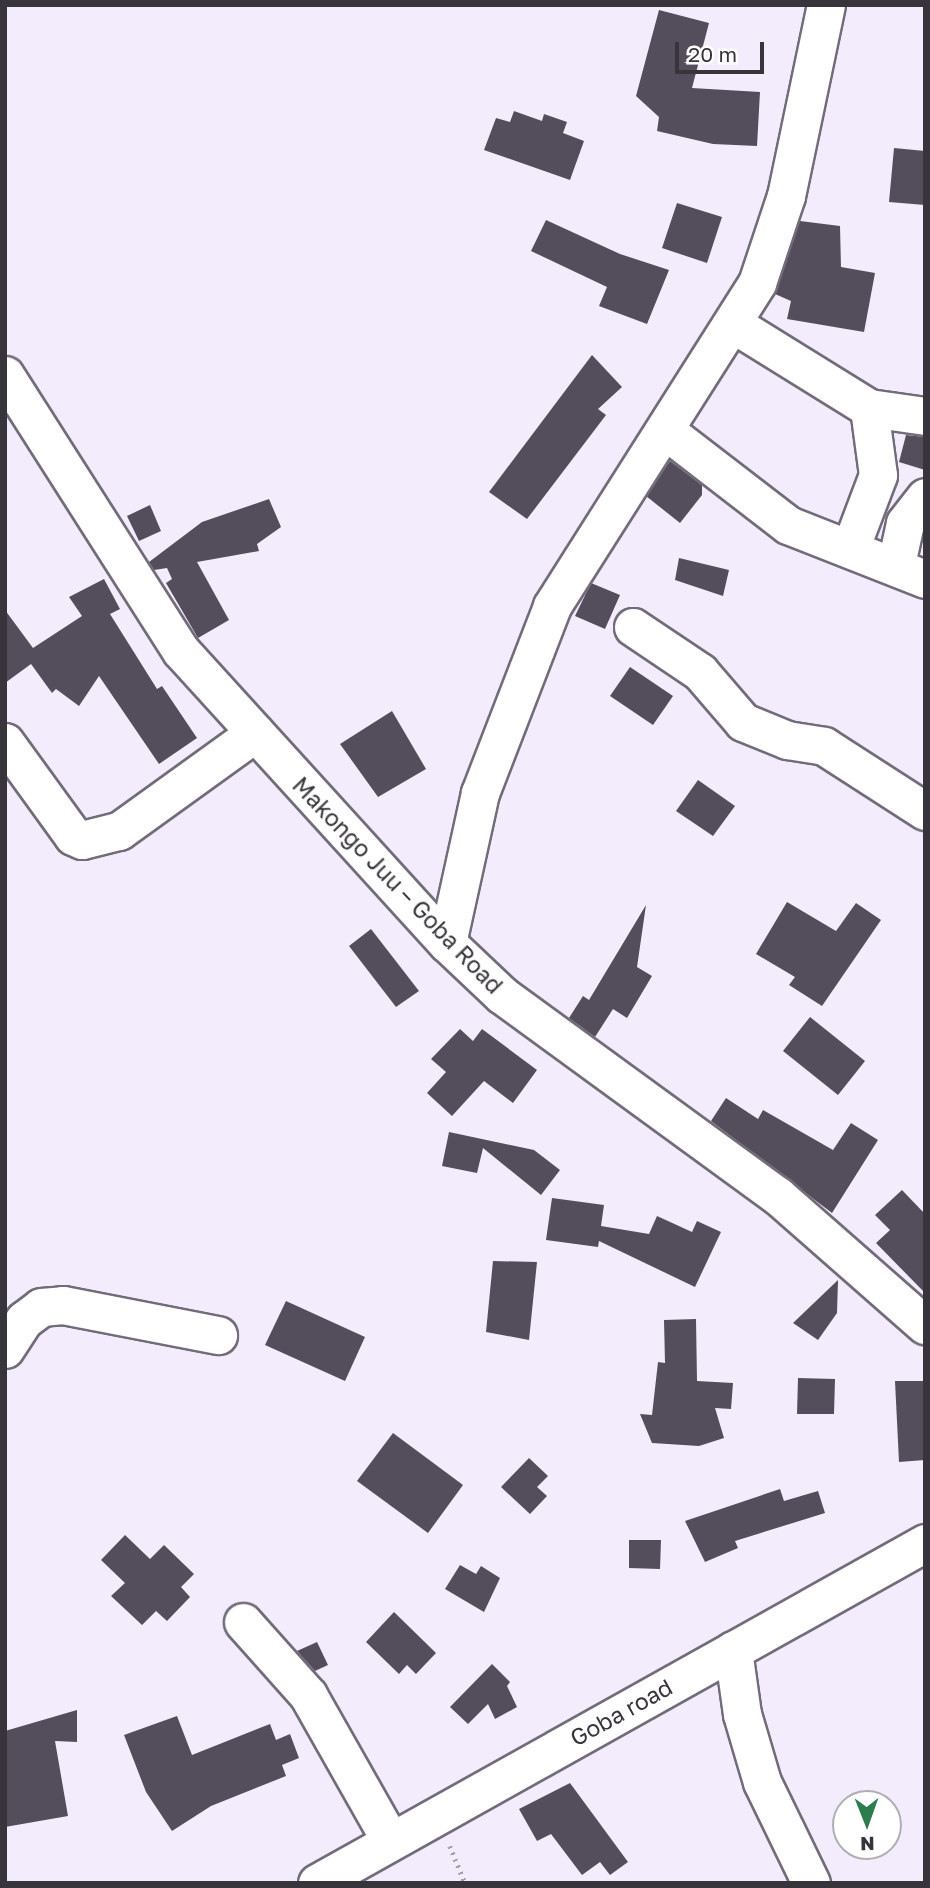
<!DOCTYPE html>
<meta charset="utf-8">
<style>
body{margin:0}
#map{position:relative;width:930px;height:1888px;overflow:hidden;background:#f3ecfd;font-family:"Golos Text",sans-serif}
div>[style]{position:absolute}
.building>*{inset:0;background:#544e5c}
.path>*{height:4.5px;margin-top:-2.25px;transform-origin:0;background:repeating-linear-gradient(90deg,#a39eaa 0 2px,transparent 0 7px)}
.roads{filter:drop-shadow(2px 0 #726c7a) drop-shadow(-2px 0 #726c7a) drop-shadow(0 2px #726c7a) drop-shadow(0 -2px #726c7a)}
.minor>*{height:37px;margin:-18.5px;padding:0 18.5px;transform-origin:18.5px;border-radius:18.5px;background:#fff}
span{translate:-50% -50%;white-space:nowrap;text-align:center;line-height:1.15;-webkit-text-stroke:7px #fff;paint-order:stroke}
.street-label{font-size:23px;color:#37353b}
.frame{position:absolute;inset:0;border:7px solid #37353b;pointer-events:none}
.north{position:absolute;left:832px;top:1790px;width:70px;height:70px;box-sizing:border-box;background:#fff;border:2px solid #afaeb1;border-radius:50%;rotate:179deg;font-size:19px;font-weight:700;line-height:28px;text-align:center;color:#37353b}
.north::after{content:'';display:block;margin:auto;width:24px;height:32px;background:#2c7c4d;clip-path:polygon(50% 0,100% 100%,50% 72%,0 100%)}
.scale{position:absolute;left:675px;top:42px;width:89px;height:32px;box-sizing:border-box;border:4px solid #37353b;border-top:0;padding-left:9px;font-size:21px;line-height:24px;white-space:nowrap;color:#37353b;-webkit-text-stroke:5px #fff;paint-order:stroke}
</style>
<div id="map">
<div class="building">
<div style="clip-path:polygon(659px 10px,709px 23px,692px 88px,760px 92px,757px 146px,713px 144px,657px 131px,659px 117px,636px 96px)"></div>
<div style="clip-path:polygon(514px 111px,542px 121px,544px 114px,567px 122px,563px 133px,584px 141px,570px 180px,484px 150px,496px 118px,510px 122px)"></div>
<div style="clip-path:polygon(894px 148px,925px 151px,925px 205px,889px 202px)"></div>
<div style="clip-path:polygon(677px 203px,722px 217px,707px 263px,662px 248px)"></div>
<div style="clip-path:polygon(546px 220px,620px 254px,669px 270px,647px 324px,599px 306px,607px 287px,531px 251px)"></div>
<div style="clip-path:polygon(800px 221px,840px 226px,841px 267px,875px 273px,864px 332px,787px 319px,791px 301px,775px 294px)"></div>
<div style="clip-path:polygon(592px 355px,622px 387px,598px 409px,606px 415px,527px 519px,489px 492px)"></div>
<div style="clip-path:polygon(906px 435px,925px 437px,925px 470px,899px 462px)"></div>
<div style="clip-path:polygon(670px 461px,702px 485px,702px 495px,680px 523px,646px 496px)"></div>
<div style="clip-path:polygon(269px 499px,281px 527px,257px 544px,259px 551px,197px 562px,229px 620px,198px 638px,166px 583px,172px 579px,167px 568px,154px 570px,149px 562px,202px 522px)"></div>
<div style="clip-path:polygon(150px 505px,161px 531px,139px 541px,127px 516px)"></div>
<div style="clip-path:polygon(679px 558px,729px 570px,723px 596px,675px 580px)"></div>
<div style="clip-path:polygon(104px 579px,120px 609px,110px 614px,157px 689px,162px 686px,197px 738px,159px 764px,99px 676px,79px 706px,56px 689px,52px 693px,31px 664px,5px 683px,5px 610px,33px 648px,82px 616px,69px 597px)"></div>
<div style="clip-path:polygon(591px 583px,620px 595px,605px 629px,575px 616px)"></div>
<div style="clip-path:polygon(630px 667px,673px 696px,653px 725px,610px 696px)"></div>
<div style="clip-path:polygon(392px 711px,426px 769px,378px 797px,340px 744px)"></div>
<div style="clip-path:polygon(698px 780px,735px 806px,713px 836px,676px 811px)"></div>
<div style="clip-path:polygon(787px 902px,836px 931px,856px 903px,881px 920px,822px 1006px,789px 985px,795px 977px,756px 954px)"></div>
<div style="clip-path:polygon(646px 905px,637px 967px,652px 976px,627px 1018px,613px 1009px,595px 1037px,569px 1018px,583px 996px,589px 1000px)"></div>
<div style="clip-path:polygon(371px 929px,419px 991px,396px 1007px,349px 946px)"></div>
<div style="clip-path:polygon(810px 1017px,865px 1061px,838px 1095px,783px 1051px)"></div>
<div style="clip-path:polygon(460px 1029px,473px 1041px,482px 1029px,537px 1070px,513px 1103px,484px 1081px,452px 1116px,427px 1093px,446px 1072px,431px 1059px)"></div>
<div style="clip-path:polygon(726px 1098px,758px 1119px,763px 1110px,833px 1150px,851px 1123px,878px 1140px,832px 1213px,711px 1121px)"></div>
<div style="clip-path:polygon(449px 1132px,534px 1150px,560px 1170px,541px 1195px,483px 1148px,477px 1173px,442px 1166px)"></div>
<div style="clip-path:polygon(902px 1190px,925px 1214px,925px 1293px,876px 1243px,890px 1230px,875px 1215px)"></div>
<div style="clip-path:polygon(552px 1198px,604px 1205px,601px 1226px,649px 1234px,657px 1216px,692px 1232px,697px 1221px,721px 1232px,695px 1287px,599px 1241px,598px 1247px,546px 1240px)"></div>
<div style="clip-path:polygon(493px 1261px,537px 1262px,529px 1340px,486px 1332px)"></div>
<div style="clip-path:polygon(838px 1280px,837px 1313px,818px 1340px,793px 1323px)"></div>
<div style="clip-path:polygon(286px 1301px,365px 1337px,345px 1381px,265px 1345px)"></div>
<div style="clip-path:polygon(696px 1319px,697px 1381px,733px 1383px,731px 1409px,715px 1408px,724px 1438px,699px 1446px,652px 1443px,640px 1414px,652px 1415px,658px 1362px,665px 1363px,664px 1320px)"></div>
<div style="clip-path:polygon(798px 1378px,835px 1379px,834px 1414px,797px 1414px)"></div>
<div style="clip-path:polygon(895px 1381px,925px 1381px,925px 1460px,899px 1462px)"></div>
<div style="clip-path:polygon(393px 1433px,463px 1485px,428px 1533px,357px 1481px)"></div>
<div style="clip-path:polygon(529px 1458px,548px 1476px,537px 1487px,547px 1496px,530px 1514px,501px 1487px)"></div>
<div style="clip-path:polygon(780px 1489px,784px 1501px,818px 1491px,825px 1513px,735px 1541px,738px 1548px,705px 1562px,685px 1521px)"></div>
<div style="clip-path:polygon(125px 1535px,150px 1559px,164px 1545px,194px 1574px,181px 1587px,190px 1597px,167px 1621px,156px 1611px,142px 1625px,111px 1596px,125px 1583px,101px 1560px)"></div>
<div style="clip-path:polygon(629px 1540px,661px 1540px,660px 1569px,629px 1568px)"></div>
<div style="clip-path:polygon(460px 1565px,476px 1574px,481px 1566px,500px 1578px,484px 1612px,445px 1589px)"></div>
<div style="clip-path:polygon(394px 1612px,436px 1653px,416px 1674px,407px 1665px,399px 1674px,366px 1642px)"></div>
<div style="clip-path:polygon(317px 1642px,328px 1665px,315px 1671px,297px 1651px)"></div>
<div style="clip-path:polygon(492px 1664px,510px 1682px,507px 1686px,517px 1707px,495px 1719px,488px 1704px,468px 1724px,450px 1707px)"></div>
<div style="clip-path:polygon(77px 1710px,77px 1742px,55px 1741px,68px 1816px,5px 1827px,5px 1731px)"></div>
<div style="clip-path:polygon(177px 1716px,192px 1755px,270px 1724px,276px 1740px,290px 1734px,299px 1758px,282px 1765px,286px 1776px,211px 1806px,172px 1831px,146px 1792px,124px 1735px)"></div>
<div style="clip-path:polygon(570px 1783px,628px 1862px,610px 1875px,600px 1862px,582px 1875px,551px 1834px,537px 1841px,519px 1809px)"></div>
</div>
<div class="path">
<div style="left:450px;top:1846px;width:40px;rotate:68deg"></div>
</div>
<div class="roads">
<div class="minor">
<div style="left:735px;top:325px;width:158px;rotate:31.8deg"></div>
<div style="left:869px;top:408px;width:57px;rotate:8.1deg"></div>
<div style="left:5px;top:375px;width:327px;rotate:57.5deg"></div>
<div style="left:181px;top:651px;width:395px;rotate:47.7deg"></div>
<div style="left:447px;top:943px;width:76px;rotate:43.4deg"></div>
<div style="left:502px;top:995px;width:341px;rotate:36.1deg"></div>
<div style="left:778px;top:1196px;width:196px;rotate:41.3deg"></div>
<div style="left:666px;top:431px;width:154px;rotate:37.6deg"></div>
<div style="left:788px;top:525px;width:147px;rotate:21.5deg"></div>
<div style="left:850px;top:549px;width:79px;rotate:-69.3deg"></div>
<div style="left:878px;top:475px;width:68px;rotate:-97.7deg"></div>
<div style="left:896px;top:564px;width:42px;rotate:-77.6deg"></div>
<div style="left:905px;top:523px;width:33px;rotate:-52deg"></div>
<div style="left:633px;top:627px;width:81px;rotate:33.9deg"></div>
<div style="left:700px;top:672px;width:66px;rotate:49.3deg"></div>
<div style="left:743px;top:722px;width:48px;rotate:22.2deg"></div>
<div style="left:787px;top:740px;width:37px;rotate:9deg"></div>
<div style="left:824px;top:746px;width:120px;rotate:32.8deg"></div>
<div style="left:5px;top:742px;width:116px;rotate:54.1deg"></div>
<div style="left:73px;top:836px;width:10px;rotate:24deg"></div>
<div style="left:82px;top:840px;width:38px;rotate:-14deg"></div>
<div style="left:119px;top:831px;width:168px;rotate:-35.8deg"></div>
<div style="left:447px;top:943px;width:154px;rotate:-77.6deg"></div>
<div style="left:480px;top:793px;width:200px;rotate:-68.9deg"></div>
<div style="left:552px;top:606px;width:383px;rotate:-57.6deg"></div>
<div style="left:757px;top:283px;width:92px;rotate:-71.6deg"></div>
<div style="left:786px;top:196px;width:195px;rotate:-78.2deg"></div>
<div style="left:5px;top:1349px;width:35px;rotate:-57deg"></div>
<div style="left:24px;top:1320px;width:21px;rotate:-37deg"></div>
<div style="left:41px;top:1307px;width:22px;rotate:-5deg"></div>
<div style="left:63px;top:1305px;width:158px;rotate:11deg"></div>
<div style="left:243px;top:1622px;width:98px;rotate:48.3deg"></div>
<div style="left:308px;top:1695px;width:167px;rotate:60.5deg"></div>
<div style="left:733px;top:1650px;width:65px;rotate:82deg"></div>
<div style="left:742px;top:1714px;width:71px;rotate:73.6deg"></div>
<div style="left:762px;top:1782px;width:112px;rotate:64.1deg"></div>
<div style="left:317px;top:1883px;width:697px;rotate:-29.21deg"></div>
</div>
</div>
<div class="street-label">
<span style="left:398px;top:885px;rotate:46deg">Makongo Juu – Goba Road</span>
<span style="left:621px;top:1712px;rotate:-29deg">Goba road</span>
</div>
<div class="frame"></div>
<div class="north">N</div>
<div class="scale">20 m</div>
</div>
